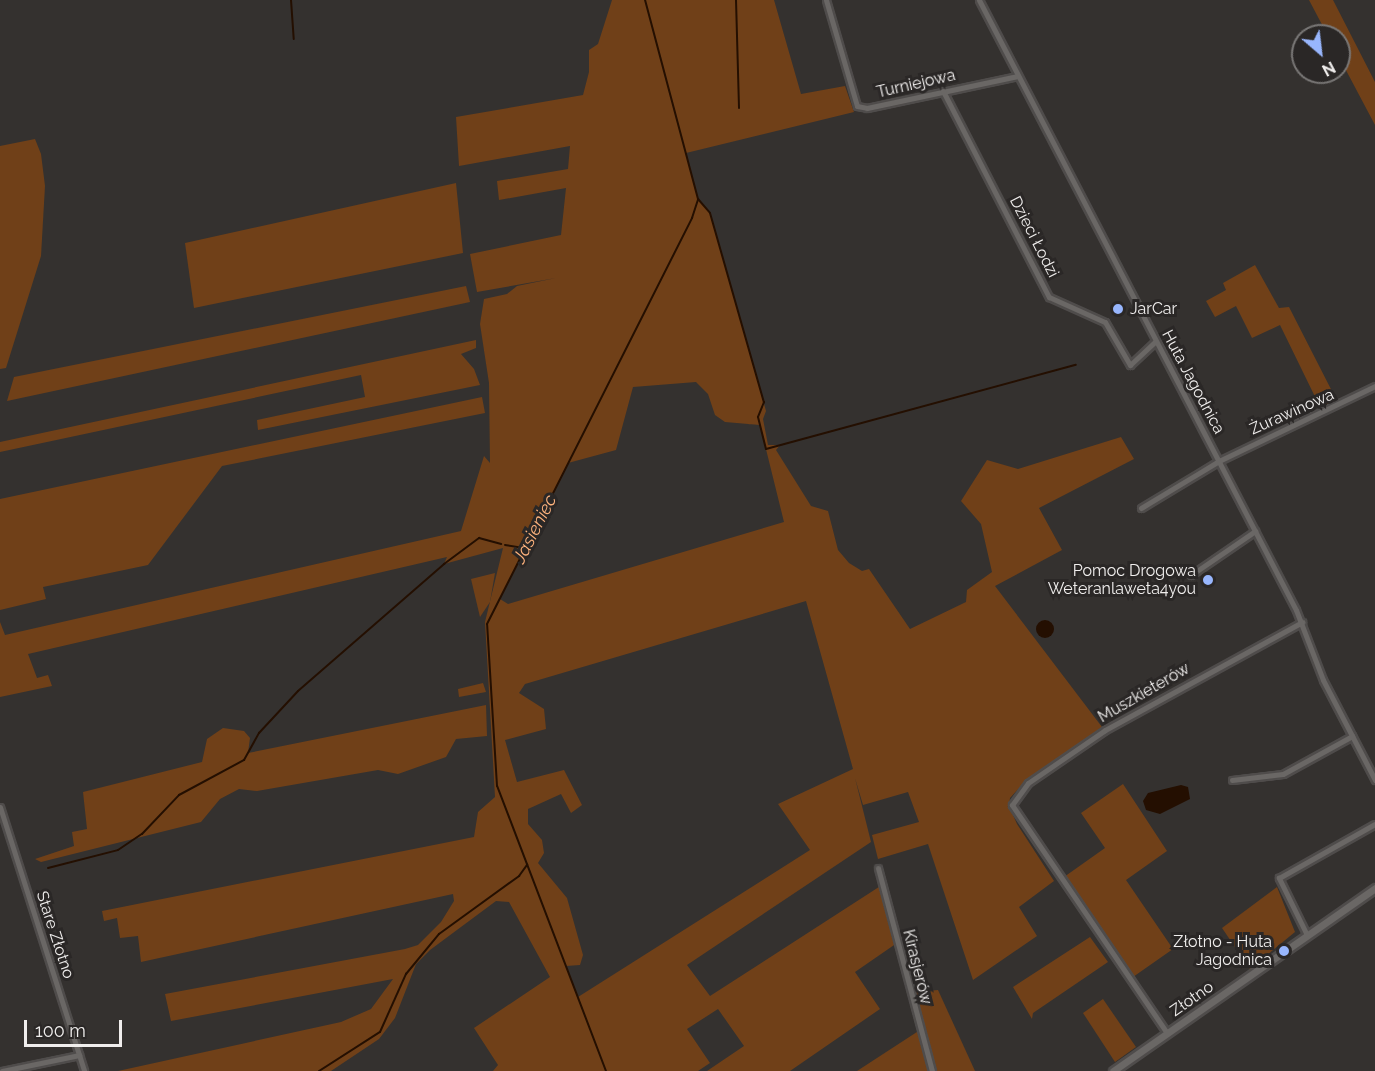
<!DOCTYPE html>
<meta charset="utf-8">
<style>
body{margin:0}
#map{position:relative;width:1375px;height:1071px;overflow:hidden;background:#34312f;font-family:Raleway,sans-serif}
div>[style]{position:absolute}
.green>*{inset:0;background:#704018}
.water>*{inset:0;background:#240f01}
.round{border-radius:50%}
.stream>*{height:2px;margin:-1px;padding:0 1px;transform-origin:1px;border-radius:1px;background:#240f01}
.roads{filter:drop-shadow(2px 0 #4f4c4b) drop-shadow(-2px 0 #4f4c4b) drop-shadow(0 2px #4f4c4b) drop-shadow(0 -2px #4f4c4b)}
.minor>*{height:5px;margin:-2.5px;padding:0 2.5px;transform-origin:2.5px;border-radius:2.5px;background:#6a6765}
.tertiary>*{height:7px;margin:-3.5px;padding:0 3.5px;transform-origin:3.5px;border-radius:3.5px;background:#6a6765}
.dots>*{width:16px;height:16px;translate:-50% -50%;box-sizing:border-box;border:3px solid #2a2726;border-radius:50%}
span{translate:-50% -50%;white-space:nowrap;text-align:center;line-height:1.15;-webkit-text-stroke:6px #2a2726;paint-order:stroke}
.street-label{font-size:16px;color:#f0eeed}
.poi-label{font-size:16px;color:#f0eeed}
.left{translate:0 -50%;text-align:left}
.right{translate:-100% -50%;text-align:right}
.water-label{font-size:18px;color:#feb37d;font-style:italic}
.north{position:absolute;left:1291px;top:24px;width:60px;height:60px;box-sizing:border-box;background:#2a2726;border:2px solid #797776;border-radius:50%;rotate:152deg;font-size:16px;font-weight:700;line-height:24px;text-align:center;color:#f0eeed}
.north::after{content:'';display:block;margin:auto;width:21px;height:27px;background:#98b6fd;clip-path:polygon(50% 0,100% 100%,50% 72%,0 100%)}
.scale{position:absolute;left:24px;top:1020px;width:98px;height:27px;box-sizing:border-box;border:3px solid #f0eeed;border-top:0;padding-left:8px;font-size:18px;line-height:21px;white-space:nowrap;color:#f0eeed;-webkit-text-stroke:4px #2a2726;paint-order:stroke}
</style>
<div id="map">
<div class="green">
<div style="clip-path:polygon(evenodd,612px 0,774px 0,801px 94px,845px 86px,854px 112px,686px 153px,698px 199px,710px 213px,766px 411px,763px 419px,768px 445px,780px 445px,776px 450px,811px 506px,828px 511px,838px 550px,849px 563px,862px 571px,869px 569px,910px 629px,966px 602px,967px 590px,992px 572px,981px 524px,961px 501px,987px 460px,1018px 469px,1121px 437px,1134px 459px,1039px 508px,1062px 550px,995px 586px,1102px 727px,1022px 785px,1010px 798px,1009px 806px,1017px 824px,1054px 881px,1019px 907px,1037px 936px,973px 980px,928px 844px,878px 859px,872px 835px,919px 822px,908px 792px,863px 805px,855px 778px,871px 842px,687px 965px,710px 996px,882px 885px,897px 943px,855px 972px,880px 1009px,790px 1071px,707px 1071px,744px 1046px,718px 1009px,687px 1029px,710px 1063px,698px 1071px,493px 1071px,498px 1065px,474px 1028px,550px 977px,509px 902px,496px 901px,430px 950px,416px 964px,395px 1018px,379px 1039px,331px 1071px,118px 1071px,341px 1022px,371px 1009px,393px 979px,171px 1021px,165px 994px,405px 949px,418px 945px,441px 922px,454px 901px,453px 894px,141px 962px,138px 936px,120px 938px,117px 918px,104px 921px,102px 911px,474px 837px,478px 812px,495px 797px,485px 622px,503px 548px,444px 564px,447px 557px,28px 654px,37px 678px,48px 675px,52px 686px,0 697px,0 622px,5px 635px,461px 531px,484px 456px,490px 463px,489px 383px,480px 324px,484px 299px,507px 294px,517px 286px,556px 278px,477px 292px,470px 254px,561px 235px,566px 188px,499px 200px,497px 181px,568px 169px,570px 146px,459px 166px,456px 117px,583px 95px,589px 72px,589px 50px,598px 44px,612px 0,696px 382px,708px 394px,715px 415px,725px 422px,760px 425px,784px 522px,508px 604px,500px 599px,568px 463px,616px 450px,633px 387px,696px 382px,612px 0,806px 601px,853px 769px,778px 804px,810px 850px,578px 997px,566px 966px,580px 965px,583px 955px,567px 898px,538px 863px,544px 853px,542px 840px,528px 824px,528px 809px,561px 794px,571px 813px,582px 805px,564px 770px,517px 782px,505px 740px,546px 729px,544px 709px,519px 693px,525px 684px,806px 601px)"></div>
<div style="clip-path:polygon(1309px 0,1333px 0,1375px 82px,1375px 125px,1339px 57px,1339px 36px,1328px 36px)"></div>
<div style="clip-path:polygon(35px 139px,41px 154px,45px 186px,41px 256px,6px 368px,0 369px,0 146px)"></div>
<div style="clip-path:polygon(456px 183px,463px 253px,194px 308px,185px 243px)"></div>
<div style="clip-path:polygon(1255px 265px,1279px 308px,1289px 307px,1337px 401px,1321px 409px,1280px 325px,1252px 338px,1236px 306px,1215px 317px,1206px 301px,1226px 290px,1223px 283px)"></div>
<div style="clip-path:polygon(466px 286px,470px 302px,7px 401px,14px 377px)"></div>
<div style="clip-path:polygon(476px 340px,476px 348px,461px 354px,474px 369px,480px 385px,258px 430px,257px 420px,365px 397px,361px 375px,0 452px,0 442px)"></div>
<div style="clip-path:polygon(482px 397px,485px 413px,222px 466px,148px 565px,43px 587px,46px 599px,0 610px,0 499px)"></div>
<div style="clip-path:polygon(495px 573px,490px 602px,480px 617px,471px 579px)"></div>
<div style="clip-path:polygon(483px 683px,486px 692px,459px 697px,458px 689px)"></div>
<div style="clip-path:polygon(486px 705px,487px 736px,456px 739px,446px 757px,398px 774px,378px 770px,257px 791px,239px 789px,220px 799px,201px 822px,41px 862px,35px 859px,74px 846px,72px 832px,87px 829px,83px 792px,202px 762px,207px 739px,223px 728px,244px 731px,250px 738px,248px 753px)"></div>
<div style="clip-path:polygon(1123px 784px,1167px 851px,1126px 880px,1173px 949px,1133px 977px,1064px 877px,1105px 848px,1081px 813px)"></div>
<div style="clip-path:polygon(1277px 887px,1295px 932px,1250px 969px,1222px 928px)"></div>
<div style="clip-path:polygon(1090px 937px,1108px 962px,1033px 1013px,1032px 1019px,1013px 987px)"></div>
<div style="clip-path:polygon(938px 990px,975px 1071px,935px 1071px,913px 992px)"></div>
<div style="clip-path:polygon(1103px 999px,1136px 1047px,1115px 1062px,1083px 1013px)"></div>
<div style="clip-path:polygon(920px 1030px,929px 1071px,857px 1071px)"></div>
</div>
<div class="water">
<div class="round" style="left:1036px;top:620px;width:18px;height:18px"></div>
<div style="clip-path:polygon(1181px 785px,1188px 787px,1190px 799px,1160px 814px,1146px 810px,1143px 801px,1148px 793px)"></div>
</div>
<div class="stream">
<div style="left:291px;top:0;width:39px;rotate:86deg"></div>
<div style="left:736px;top:0;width:108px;rotate:88.4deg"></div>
<div style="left:698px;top:199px;width:18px;rotate:49deg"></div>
<div style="left:710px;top:213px;width:197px;rotate:74.1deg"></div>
<div style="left:764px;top:402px;width:16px;rotate:112deg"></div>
<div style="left:758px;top:417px;width:33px;rotate:76deg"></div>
<div style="left:766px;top:449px;width:321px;rotate:-15.2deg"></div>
<div style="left:505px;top:545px;width:20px;rotate:9deg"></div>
<div style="left:48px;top:868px;width:72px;rotate:-14.4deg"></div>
<div style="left:118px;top:850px;width:29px;rotate:-34deg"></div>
<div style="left:142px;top:834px;width:54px;rotate:-46.5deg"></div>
<div style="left:179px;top:795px;width:74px;rotate:-28.3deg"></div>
<div style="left:244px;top:760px;width:31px;rotate:-61deg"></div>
<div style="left:259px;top:733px;width:57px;rotate:-47.1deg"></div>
<div style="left:298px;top:691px;width:194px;rotate:-41deg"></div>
<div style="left:444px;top:564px;width:44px;rotate:-36.6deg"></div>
<div style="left:479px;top:538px;width:23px;rotate:15deg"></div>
<div style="left:319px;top:1071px;width:72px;rotate:-32.6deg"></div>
<div style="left:380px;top:1032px;width:64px;rotate:-65.9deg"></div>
<div style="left:406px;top:974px;width:52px;rotate:-50.5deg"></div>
<div style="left:439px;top:934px;width:99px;rotate:-35.9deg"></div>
<div style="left:519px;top:876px;width:14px;rotate:-54deg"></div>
<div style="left:606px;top:1071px;width:305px;rotate:-110.9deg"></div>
<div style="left:497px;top:786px;width:162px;rotate:-93.5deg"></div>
<div style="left:487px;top:624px;width:455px;rotate:-63.2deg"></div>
<div style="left:692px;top:218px;width:20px;rotate:-72deg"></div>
<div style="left:698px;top:199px;width:206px;rotate:-104.9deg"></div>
</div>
<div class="roads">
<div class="minor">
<div style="left:826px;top:0;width:110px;rotate:73.7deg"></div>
<div style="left:857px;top:106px;width:10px;rotate:11deg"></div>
<div style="left:867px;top:108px;width:154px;rotate:-12deg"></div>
<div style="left:979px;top:0;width:687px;rotate:62.54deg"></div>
<div style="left:1296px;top:610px;width:75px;rotate:68.9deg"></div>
<div style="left:1323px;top:680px;width:113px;rotate:62.5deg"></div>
<div style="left:943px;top:91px;width:232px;rotate:62.8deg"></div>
<div style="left:1049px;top:297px;width:61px;rotate:24.1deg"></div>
<div style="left:1105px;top:322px;width:50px;rotate:59.8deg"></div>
<div style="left:1130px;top:365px;width:35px;rotate:-43deg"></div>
<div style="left:1141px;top:508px;width:91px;rotate:-31.1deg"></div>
<div style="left:1219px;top:461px;width:173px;rotate:-25.7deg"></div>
<div style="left:1191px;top:575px;width:78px;rotate:-34.5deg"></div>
<div style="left:1232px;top:780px;width:51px;rotate:-6.7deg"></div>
<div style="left:1283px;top:774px;width:79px;rotate:-28.8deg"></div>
<div style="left:0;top:807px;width:277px;rotate:72.3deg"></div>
<div style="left:878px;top:868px;width:210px;rotate:75.1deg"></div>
<div style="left:1307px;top:935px;width:64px;rotate:-116.2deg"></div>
<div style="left:1279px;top:878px;width:110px;rotate:-29.4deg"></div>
<div style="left:1167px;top:1033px;width:276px;rotate:-124.2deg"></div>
<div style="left:1012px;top:805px;width:27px;rotate:-54deg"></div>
<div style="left:1028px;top:783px;width:93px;rotate:-34.5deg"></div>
<div style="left:1105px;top:730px;width:225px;rotate:-28.7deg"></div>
<div style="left:2px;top:1071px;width:79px;rotate:-11.7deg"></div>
</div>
<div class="tertiary">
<div style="left:1113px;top:1071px;width:320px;rotate:-34.9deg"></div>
</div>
</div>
<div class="dots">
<div style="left:1118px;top:309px;background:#98b6fd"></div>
<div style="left:1208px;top:580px;background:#98b6fd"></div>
<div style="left:1284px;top:951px;background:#98b6fd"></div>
</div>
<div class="street-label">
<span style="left:916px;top:84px;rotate:-13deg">Turniejowa</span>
<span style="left:1034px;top:237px;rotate:63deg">Dzieci Łodzi</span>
<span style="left:1193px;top:382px;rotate:62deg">Huta Jagodnica</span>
<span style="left:1292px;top:412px;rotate:-24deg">Żurawinowa</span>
<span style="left:1144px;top:693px;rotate:-30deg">Muszkieterów</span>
<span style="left:55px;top:935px;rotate:72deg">Stare Złotno</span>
<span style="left:917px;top:967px;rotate:76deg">Kirasjerów</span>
<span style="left:1192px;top:999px;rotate:-35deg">Złotno</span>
</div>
<div class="poi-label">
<span class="left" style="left:1130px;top:309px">JarCar</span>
<span class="right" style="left:1196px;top:580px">Pomoc Drogowa<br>Weteranlaweta4you</span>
<span class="right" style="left:1272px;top:951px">Złotno - Huta<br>Jagodnica</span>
</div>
<div class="water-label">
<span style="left:535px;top:529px;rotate:-63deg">Jasieniec</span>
</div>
<div class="north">N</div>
<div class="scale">100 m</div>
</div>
